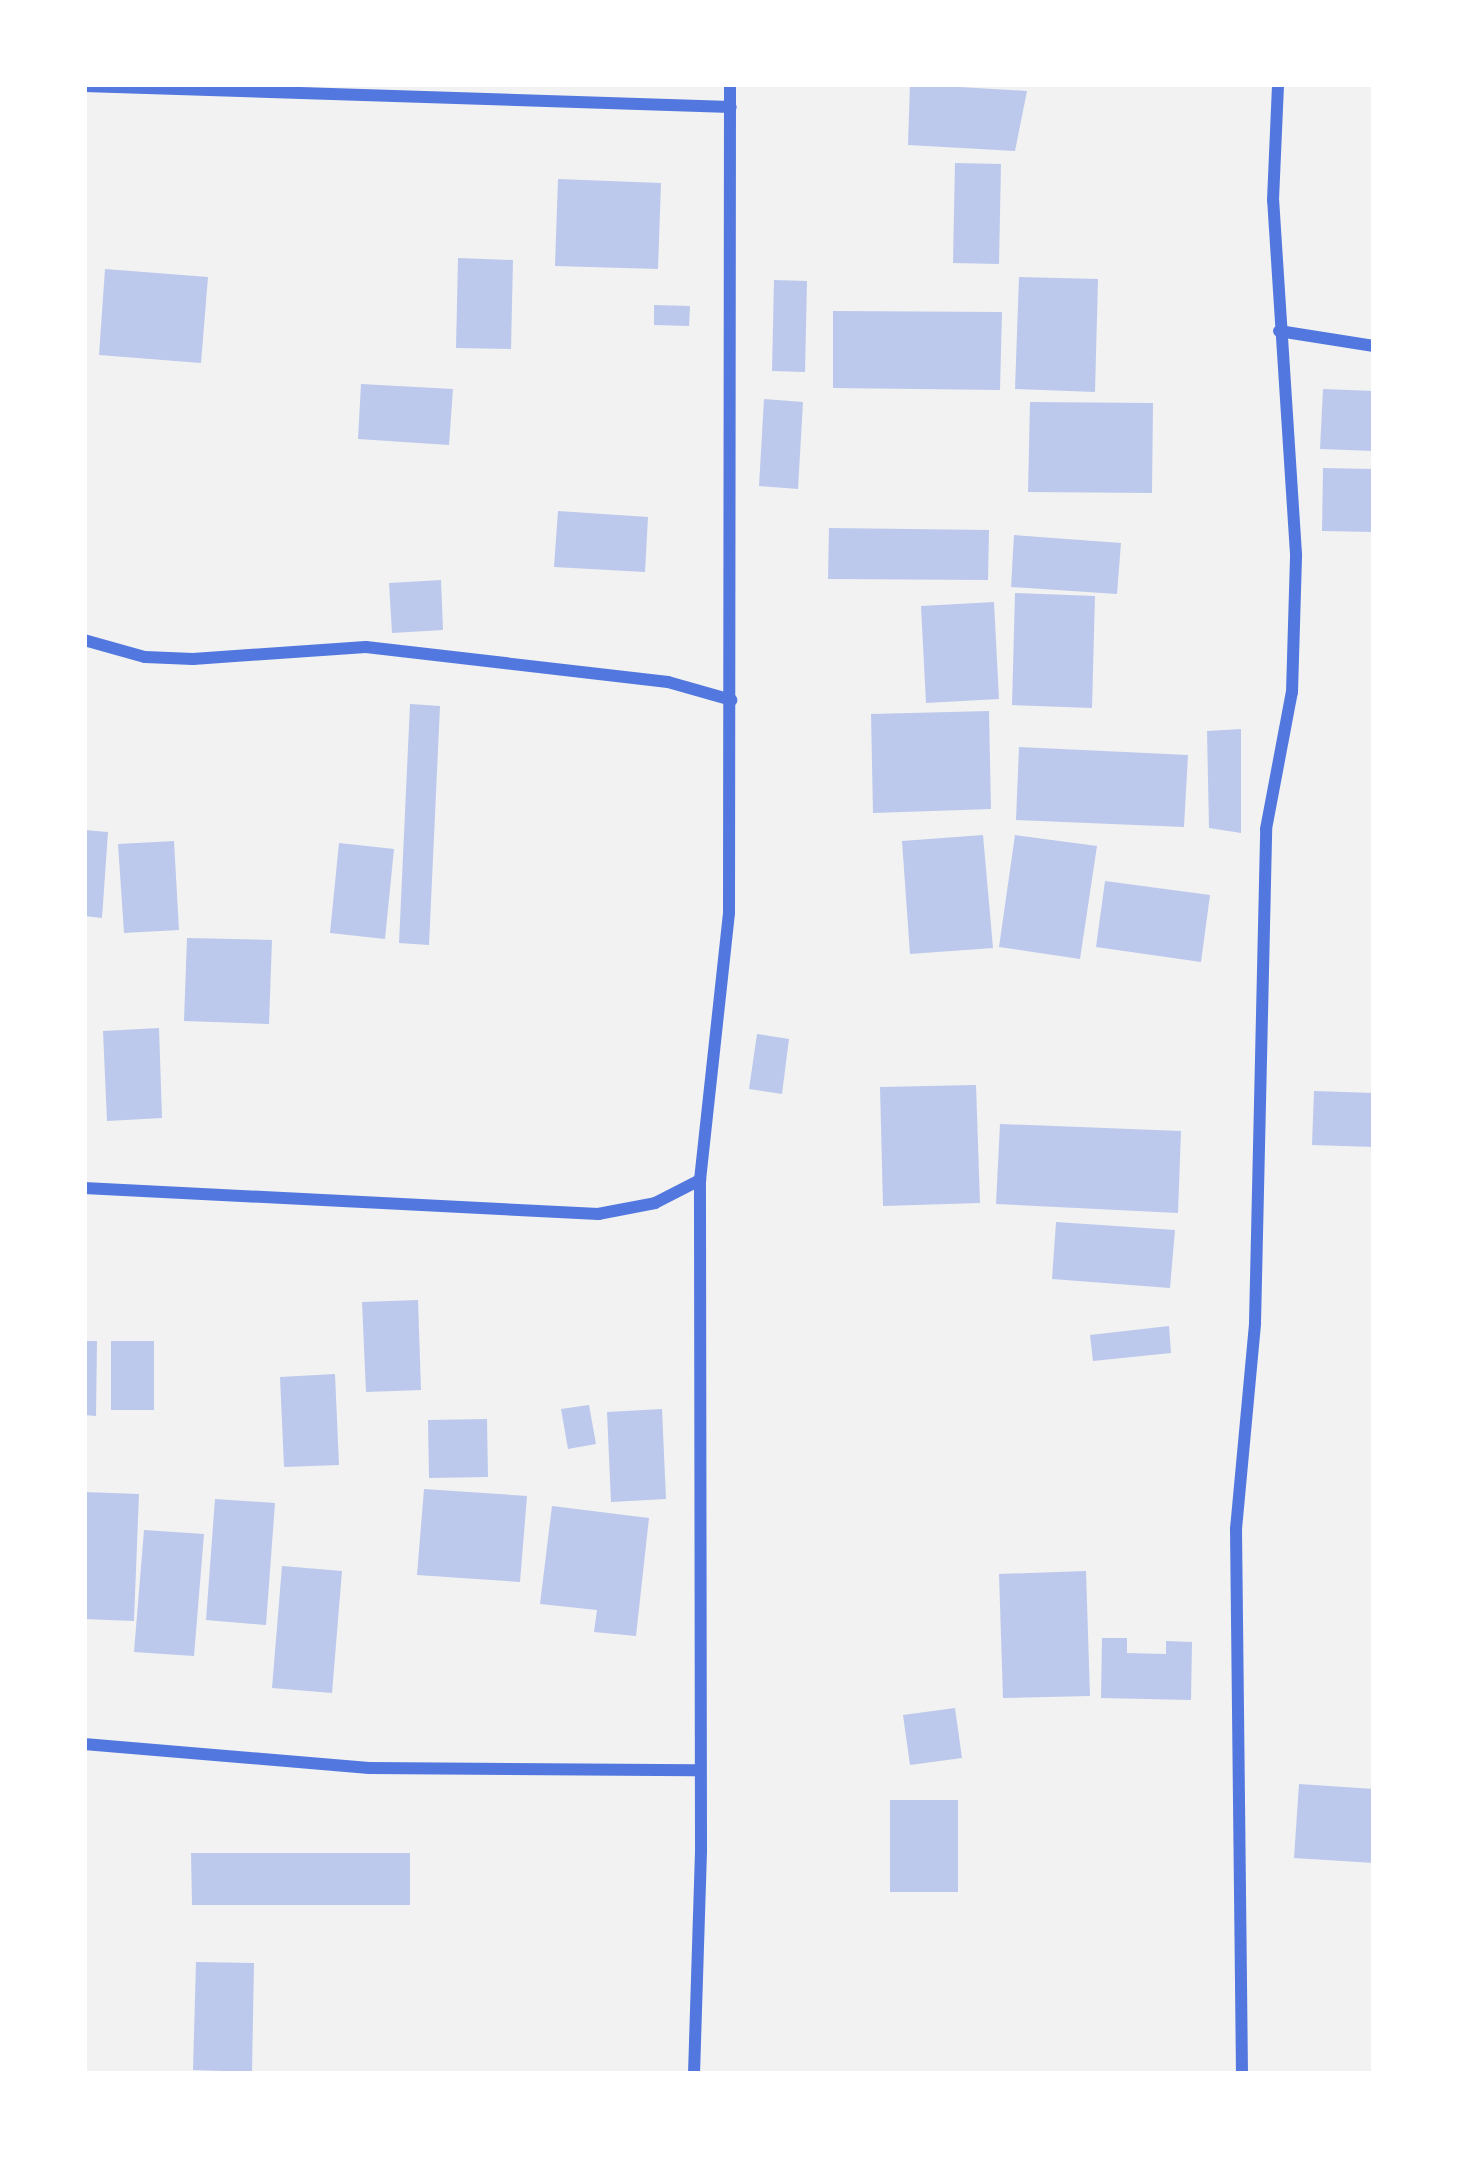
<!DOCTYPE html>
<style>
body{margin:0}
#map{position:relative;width:1458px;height:2158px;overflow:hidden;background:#f2f2f2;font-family:Signika,sans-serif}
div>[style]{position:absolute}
.building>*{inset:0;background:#bdc9ec}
.minor>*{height:12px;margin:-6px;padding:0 6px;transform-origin:6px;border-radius:6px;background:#5277de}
span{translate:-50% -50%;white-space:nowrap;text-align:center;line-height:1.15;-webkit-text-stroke:9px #fff;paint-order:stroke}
.frame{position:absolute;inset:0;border:87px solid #fff;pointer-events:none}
</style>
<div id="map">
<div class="building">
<div style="clip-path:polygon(910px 84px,1027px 91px,1015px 151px,908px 145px)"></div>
<div style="clip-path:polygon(955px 163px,1001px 164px,999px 264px,953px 263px)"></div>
<div style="clip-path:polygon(558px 179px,661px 183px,658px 269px,555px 266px)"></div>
<div style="clip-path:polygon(458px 258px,513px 260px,511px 349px,456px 348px)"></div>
<div style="clip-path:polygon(105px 269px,208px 277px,201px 363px,99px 355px)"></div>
<div style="clip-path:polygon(1019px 277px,1098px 279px,1095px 392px,1015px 389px)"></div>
<div style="clip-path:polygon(774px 280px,807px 281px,805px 372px,772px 371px)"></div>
<div style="clip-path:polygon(654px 305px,690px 306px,689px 326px,654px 325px)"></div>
<div style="clip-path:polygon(833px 311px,1002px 312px,1000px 390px,833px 388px)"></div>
<div style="clip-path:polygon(361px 384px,453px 389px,449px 445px,358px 439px)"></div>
<div style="clip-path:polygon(1323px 389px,1374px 391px,1374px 451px,1320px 449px)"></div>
<div style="clip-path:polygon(764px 399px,803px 402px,798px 489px,759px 486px)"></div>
<div style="clip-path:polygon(1030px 402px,1153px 403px,1152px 493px,1028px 492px)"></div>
<div style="clip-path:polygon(1323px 468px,1374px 469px,1374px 532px,1322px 531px)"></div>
<div style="clip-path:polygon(558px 511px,648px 517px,645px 572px,554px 567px)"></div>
<div style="clip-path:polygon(829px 528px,989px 530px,988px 580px,828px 579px)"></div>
<div style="clip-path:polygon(1014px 535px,1121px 543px,1117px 594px,1011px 587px)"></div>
<div style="clip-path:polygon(441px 580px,443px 630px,392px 633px,389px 583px)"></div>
<div style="clip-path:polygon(1015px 593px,1095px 596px,1092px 708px,1012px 705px)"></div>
<div style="clip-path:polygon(994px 602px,999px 699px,926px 703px,921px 606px)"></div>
<div style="clip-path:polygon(410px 704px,440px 706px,429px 945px,399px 943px)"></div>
<div style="clip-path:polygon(989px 711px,991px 809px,873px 813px,871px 714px)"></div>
<div style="clip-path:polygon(1241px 729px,1241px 833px,1209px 828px,1207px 731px)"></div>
<div style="clip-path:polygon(1019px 747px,1188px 755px,1184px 827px,1016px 820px)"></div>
<div style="clip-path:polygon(84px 830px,108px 832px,102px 918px,84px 916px)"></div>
<div style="clip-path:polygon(983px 835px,993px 948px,910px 954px,902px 841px)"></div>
<div style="clip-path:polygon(1015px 835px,1097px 846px,1080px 959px,999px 947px)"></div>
<div style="clip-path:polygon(174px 841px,179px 930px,124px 933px,118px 844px)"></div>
<div style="clip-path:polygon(339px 843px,394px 849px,385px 939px,330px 933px)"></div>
<div style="clip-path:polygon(1105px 881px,1210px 895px,1201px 962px,1096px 947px)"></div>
<div style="clip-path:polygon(187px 938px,272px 940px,269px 1024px,184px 1021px)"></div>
<div style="clip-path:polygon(159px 1028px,162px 1118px,107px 1121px,103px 1031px)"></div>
<div style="clip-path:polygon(757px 1034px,789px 1039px,782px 1094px,749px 1089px)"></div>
<div style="clip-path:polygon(976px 1085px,980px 1203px,883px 1206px,880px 1087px)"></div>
<div style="clip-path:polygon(1314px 1091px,1374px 1093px,1374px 1147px,1312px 1145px)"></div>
<div style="clip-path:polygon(1000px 1124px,1181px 1131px,1178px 1213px,996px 1204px)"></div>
<div style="clip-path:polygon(1056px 1222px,1175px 1230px,1170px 1288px,1052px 1279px)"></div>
<div style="clip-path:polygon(418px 1300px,421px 1390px,366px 1392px,362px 1302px)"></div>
<div style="clip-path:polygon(1169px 1326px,1171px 1353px,1093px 1361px,1090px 1335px)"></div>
<div style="clip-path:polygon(84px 1341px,97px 1341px,96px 1416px,84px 1415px)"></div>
<div style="clip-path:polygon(111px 1341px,154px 1341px,154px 1410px,111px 1410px)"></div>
<div style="clip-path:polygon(335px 1374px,339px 1465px,284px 1467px,280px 1377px)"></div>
<div style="clip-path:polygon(589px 1405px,596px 1444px,568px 1449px,561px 1409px)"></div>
<div style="clip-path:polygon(662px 1409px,666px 1499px,611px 1502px,607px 1412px)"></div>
<div style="clip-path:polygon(487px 1419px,488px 1477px,429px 1478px,428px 1420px)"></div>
<div style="clip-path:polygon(424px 1489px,527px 1496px,520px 1582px,417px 1575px)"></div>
<div style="clip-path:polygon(84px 1492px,139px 1494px,134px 1621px,84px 1619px)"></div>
<div style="clip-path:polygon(215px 1499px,275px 1503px,266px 1625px,206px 1620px)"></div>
<div style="clip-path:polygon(552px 1506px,649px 1518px,636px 1636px,594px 1632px,597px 1610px,540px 1604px)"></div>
<div style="clip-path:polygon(144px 1530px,204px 1534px,194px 1656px,134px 1652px)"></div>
<div style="clip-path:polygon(282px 1566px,342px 1571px,332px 1693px,272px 1688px)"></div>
<div style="clip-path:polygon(1086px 1571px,1090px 1696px,1003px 1698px,999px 1574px)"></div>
<div style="clip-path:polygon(1102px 1638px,1127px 1638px,1127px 1653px,1166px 1654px,1166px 1641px,1192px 1642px,1191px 1700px,1101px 1698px)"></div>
<div style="clip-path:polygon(955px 1708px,962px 1758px,910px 1765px,903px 1715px)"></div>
<div style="clip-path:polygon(1299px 1784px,1374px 1789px,1374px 1863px,1294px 1858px)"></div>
<div style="clip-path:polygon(890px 1800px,958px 1800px,958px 1892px,890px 1892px)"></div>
<div style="clip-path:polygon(191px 1853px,410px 1853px,410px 1905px,192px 1905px)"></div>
<div style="clip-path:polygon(196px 1962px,254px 1963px,252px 2072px,193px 2070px)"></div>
</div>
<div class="minor">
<div style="left:84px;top:86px;width:647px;rotate:1.86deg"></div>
<div style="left:1279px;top:331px;width:96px;rotate:9deg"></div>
<div style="left:84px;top:640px;width:63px;rotate:15.6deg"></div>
<div style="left:145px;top:657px;width:48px;rotate:2.4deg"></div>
<div style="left:193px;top:659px;width:173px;rotate:-4deg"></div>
<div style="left:366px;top:647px;width:304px;rotate:6.6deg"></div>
<div style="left:668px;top:682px;width:66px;rotate:15.9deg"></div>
<div style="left:84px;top:1188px;width:515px;rotate:2.9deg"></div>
<div style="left:598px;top:1214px;width:58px;rotate:-10.9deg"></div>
<div style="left:655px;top:1203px;width:51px;rotate:-27.1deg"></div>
<div style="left:84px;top:1744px;width:286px;rotate:4.8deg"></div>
<div style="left:369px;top:1768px;width:327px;rotate:0.4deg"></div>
<div style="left:694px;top:2074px;width:223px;rotate:-88.2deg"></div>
<div style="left:701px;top:1851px;width:671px;rotate:-90.09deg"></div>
<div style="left:700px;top:1180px;width:269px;rotate:-83.8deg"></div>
<div style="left:729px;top:913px;width:829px;rotate:-89.93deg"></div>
<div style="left:1242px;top:2074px;width:545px;rotate:-90.63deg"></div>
<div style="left:1236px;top:1529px;width:207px;rotate:-84.7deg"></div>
<div style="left:1255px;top:1323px;width:494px;rotate:-88.7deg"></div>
<div style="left:1266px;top:829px;width:139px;rotate:-79.3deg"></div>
<div style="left:1292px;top:692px;width:138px;rotate:-88.3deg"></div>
<div style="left:1296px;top:554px;width:355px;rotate:-93.7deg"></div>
<div style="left:1273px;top:200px;width:116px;rotate:-87.5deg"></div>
</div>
<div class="frame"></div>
</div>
